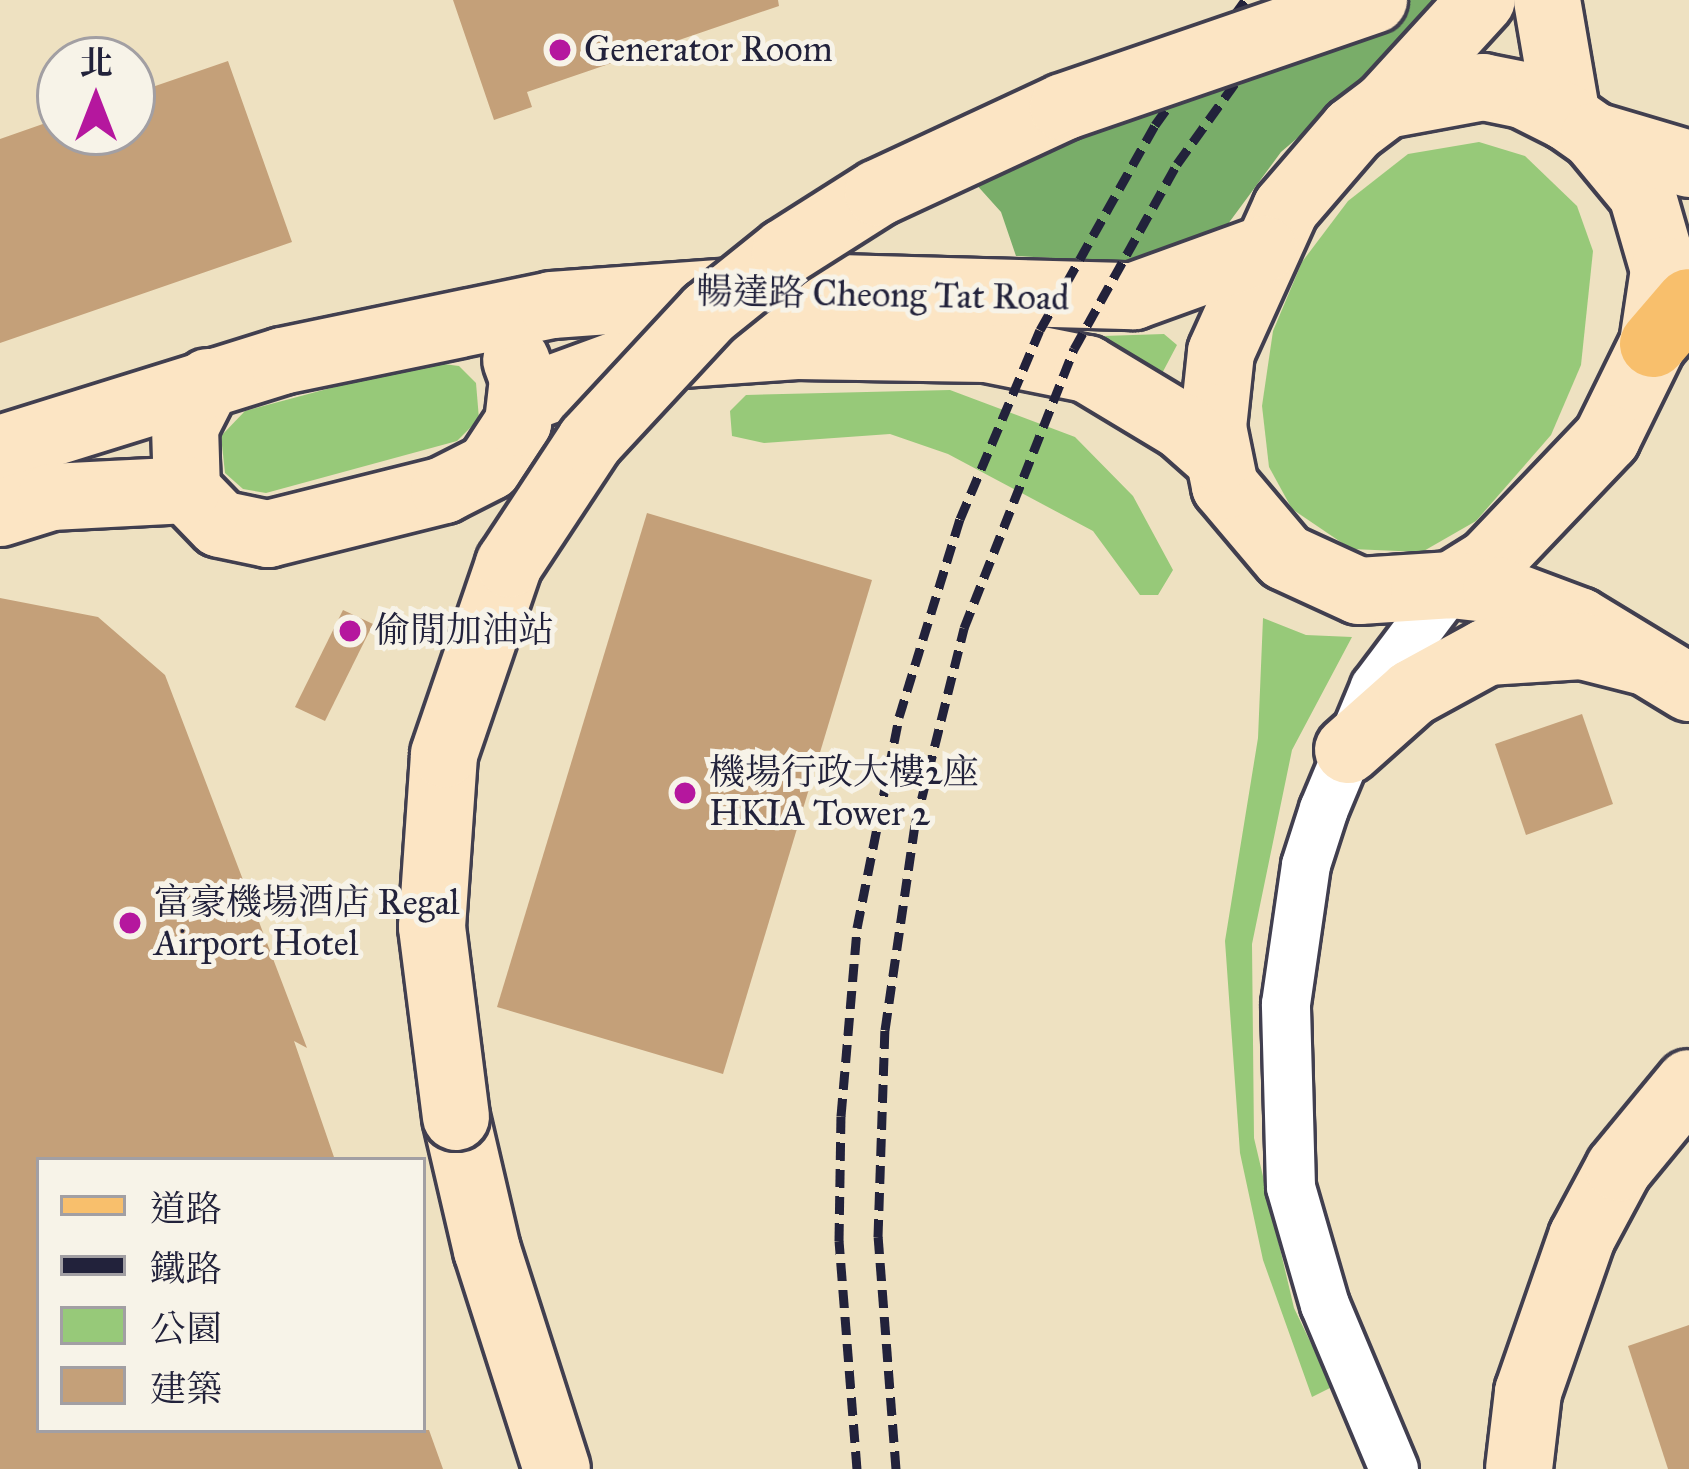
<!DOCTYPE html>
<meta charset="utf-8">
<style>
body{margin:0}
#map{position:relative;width:1689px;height:1469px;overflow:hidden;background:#eee1c1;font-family:"IM FELL Great Primer","Noto Serif TC",serif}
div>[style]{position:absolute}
.green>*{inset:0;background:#97c979}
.forest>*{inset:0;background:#79ad69}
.building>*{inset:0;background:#c4a079}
.roads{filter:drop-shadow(3px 0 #413f4f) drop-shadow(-3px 0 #413f4f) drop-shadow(0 3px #413f4f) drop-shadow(0 -3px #413f4f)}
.street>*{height:48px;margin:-24px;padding:0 24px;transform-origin:24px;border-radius:24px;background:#fff}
.secondary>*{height:66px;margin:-33px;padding:0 33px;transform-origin:33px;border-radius:33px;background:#fce5c4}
.primary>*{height:66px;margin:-33px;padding:0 33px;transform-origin:33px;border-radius:33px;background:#f8bf6c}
.rail>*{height:9px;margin-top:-4.5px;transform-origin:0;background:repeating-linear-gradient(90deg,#22223b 0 18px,transparent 0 27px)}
.bridges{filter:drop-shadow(3px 0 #413f4f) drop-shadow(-3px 0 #413f4f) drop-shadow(0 3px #413f4f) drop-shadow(0 -3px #413f4f)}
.secondary-bridge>*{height:66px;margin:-33px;padding:0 33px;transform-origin:33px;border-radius:33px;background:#fce5c4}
.dots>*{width:33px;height:33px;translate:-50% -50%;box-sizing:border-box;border:6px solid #f7f3e8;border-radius:50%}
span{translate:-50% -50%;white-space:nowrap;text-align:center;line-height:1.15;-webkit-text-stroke:10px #f7f3e8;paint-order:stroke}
.poi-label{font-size:36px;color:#22223b}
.left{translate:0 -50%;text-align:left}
.street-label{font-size:36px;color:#22223b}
.legend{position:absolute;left:36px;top:1157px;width:390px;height:276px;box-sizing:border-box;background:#f7f3e8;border:3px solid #a29fa3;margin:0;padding:15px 21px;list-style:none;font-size:36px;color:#22223b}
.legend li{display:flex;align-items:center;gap:24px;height:60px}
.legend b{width:60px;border:3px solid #a29fa3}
.north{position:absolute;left:36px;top:36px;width:120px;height:120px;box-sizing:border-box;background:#f7f3e8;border:3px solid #a29fa3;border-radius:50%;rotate:0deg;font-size:33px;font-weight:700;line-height:48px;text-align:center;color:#22223b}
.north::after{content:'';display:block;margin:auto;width:42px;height:54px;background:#b5179e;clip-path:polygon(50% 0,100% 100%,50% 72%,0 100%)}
</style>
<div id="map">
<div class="green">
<div style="clip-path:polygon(1479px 142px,1525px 156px,1577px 206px,1593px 251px,1581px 365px,1551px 435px,1476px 521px,1422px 552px,1351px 549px,1292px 509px,1269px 467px,1262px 406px,1273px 331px,1302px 262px,1348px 201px,1408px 154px)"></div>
<div style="clip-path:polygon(986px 320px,1103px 336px,1164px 334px,1177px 345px,1158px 381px)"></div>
<div style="clip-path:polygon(428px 362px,459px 366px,476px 383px,479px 419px,457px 441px,266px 493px,243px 489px,225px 473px,221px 436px,245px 411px)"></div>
<div style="clip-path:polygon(950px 390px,1075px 437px,1133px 496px,1173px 570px,1158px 595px,1140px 595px,1093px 531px,948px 454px,890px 434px,764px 443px,732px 436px,730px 411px,746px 395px)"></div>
<div style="clip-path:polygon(1263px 618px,1306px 635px,1352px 637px,1292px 750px,1252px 944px,1254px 1138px,1294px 1308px,1332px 1387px,1312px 1397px,1263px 1260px,1240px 1153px,1225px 941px,1258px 738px)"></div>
</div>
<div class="forest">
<div style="clip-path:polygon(1410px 0,1443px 0,1390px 59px,1281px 152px,1211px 247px,1160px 264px,1016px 256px,1001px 212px,965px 172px,1278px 42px)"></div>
</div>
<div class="building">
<div style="clip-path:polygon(453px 0,778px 0,779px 6px,527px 92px,532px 107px,494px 120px)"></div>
<div style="clip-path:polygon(228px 61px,292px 242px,0 343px,0 139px,60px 118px,60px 132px,132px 132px,132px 94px)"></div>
<div style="clip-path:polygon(647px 513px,872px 580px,723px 1074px,497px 1007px)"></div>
<div style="clip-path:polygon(0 598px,98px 617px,165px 675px,307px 1048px,294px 1041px,335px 1160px,39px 1160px,39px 1430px,429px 1430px,443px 1469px,0 1469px)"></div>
<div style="clip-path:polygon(343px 610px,373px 624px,325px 721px,295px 707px)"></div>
<div style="clip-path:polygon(1582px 714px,1613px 804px,1526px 835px,1495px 744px)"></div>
<div style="clip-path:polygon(1689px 1325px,1689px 1469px,1668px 1469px,1628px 1346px)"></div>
</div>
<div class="roads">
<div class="street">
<div style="left:1394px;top:1469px;width:178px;rotate:-112.8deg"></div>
<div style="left:1325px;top:1305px;width:123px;rotate:-106.1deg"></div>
<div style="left:1291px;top:1187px;width:183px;rotate:-91.6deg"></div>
<div style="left:1286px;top:1004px;width:140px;rotate:-81.8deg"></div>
<div style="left:1306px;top:865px;width:59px;rotate:-72.2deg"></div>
<div style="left:1324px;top:809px;width:132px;rotate:-67.3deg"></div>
<div style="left:1375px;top:687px;width:128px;rotate:-53deg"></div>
</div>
<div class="secondary">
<div style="left:1547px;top:0;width:119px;rotate:80.3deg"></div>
<div style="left:1483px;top:87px;width:41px;rotate:11.3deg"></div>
<div style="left:1523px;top:95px;width:49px;rotate:26.6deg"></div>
<div style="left:1567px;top:117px;width:33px;rotate:35deg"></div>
<div style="left:1594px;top:136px;width:75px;rotate:50.4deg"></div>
<div style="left:1642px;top:194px;width:79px;rotate:73.9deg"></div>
<div style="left:1664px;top:270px;width:75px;rotate:98.5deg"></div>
<div style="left:1653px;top:344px;width:105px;rotate:116.1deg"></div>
<div style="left:1607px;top:438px;width:171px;rotate:133.6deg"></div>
<div style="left:1489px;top:562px;width:44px;rotate:148.1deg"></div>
<div style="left:1452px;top:585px;width:93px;rotate:176.3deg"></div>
<div style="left:1359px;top:591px;width:81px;rotate:-155.3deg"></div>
<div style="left:1285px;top:557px;width:93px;rotate:-130.2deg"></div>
<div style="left:1225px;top:486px;width:60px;rotate:-101.5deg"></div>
<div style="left:1213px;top:427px;width:75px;rotate:-83.9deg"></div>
<div style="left:1221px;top:352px;width:158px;rotate:-65.7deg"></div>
<div style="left:1286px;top:208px;width:103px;rotate:-49.3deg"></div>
<div style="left:1353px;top:130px;width:41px;rotate:-37.1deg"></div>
<div style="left:1386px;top:105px;width:99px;rotate:-10.5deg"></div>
<div style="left:1386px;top:105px;width:142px;rotate:-47.6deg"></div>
<div style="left:1594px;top:136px;width:99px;rotate:16.4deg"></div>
<div style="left:208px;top:382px;width:51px;rotate:117.1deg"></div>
<div style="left:185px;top:427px;width:63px;rotate:88.2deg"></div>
<div style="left:187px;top:490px;width:47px;rotate:45.9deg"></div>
<div style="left:220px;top:524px;width:49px;rotate:11.8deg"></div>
<div style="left:268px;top:534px;width:181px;rotate:-14deg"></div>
<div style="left:444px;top:490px;width:51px;rotate:-27.1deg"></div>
<div style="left:489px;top:467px;width:53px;rotate:-56.6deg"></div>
<div style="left:518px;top:423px;width:44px;rotate:-83.5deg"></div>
<div style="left:523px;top:379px;width:20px;rotate:-110deg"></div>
<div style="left:524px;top:399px;width:122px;rotate:-20.1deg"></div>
<div style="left:639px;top:357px;width:158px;rotate:-4deg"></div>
<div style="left:797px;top:346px;width:189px;rotate:0.9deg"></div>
<div style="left:986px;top:349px;width:103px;rotate:11.2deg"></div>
<div style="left:1087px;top:369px;width:112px;rotate:31.1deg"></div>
<div style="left:1183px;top:427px;width:48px;rotate:41.6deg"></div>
<div style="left:0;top:449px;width:295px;rotate:-17.3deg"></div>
<div style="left:282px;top:361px;width:276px;rotate:-11.7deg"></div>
<div style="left:552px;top:305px;width:252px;rotate:-4.1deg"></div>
<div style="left:803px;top:287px;width:331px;rotate:1.6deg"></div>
<div style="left:1134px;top:296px;width:138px;rotate:-19.9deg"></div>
<div style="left:0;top:513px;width:53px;rotate:-17.4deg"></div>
<div style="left:51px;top:497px;width:136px;rotate:-2.9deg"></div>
<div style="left:1452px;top:585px;width:44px;rotate:6.5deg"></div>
<div style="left:1496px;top:590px;width:89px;rotate:20.5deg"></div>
<div style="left:1579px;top:621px;width:129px;rotate:31.3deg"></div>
<div style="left:1348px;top:750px;width:86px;rotate:-41.7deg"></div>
<div style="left:1412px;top:693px;width:85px;rotate:-28.7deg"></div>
<div style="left:1487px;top:652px;width:95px;rotate:-3.6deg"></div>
<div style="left:1582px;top:646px;width:61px;rotate:14.3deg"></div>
<div style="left:456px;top:1117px;width:137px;rotate:76.9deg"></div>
<div style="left:487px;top:1250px;width:230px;rotate:72.3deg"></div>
<div style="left:1519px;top:1469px;width:78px;rotate:-83.3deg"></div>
<div style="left:1528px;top:1392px;width:164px;rotate:-70.8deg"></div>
<div style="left:1582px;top:1237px;width:78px;rotate:-61.8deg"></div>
<div style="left:1619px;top:1168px;width:110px;rotate:-50.5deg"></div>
</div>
<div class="primary">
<div style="left:1653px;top:344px;width:55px;rotate:-49.4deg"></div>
</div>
</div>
<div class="rail">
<div style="left:857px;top:1469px;width:229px;rotate:-94.5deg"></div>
<div style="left:839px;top:1241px;width:125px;rotate:-89.1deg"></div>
<div style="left:841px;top:1116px;width:189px;rotate:-85.1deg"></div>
<div style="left:857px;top:928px;width:215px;rotate:-78.7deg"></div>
<div style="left:899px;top:717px;width:207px;rotate:-72.9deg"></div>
<div style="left:960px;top:519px;width:205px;rotate:-67.1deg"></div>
<div style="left:1040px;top:330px;width:235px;rotate:-60.7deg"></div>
<div style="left:1155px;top:125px;width:154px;rotate:-54.2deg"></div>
<div style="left:896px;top:1469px;width:233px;rotate:-94.4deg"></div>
<div style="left:878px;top:1237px;width:207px;rotate:-88.1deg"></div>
<div style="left:885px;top:1030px;width:207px;rotate:-81.7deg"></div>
<div style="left:915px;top:825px;width:203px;rotate:-76deg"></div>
<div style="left:964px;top:628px;width:300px;rotate:-68.5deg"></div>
<div style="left:1074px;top:349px;width:212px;rotate:-60.9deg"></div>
<div style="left:1177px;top:164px;width:202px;rotate:-54.3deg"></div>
</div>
<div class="bridges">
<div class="secondary-bridge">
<div style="left:456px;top:1117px;width:192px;rotate:-97.2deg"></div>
<div style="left:432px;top:927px;width:173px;rotate:-86deg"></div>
<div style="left:444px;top:754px;width:201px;rotate:-71.1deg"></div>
<div style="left:509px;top:564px;width:147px;rotate:-56.6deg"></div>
<div style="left:590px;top:441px;width:175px;rotate:-47.1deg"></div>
<div style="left:709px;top:313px;width:97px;rotate:-38.8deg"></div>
<div style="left:785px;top:252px;width:110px;rotate:-32.4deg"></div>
<div style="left:878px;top:193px;width:204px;rotate:-24.9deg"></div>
<div style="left:1063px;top:107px;width:329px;rotate:-19deg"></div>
</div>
</div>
<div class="dots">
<div style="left:560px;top:50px;background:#b5179e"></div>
<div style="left:350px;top:631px;background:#b5179e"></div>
<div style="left:685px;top:793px;background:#b5179e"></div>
<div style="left:130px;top:923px;background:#b5179e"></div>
</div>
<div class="poi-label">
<span class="left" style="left:584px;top:50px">Generator Room</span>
<span class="left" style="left:374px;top:631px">偷閒加油站</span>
<span class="left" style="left:709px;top:793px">機場行政大樓2座<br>HKIA Tower 2</span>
<span class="left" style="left:154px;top:923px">富豪機場酒店 Regal<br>Airport Hotel</span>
</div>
<div class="street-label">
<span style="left:883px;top:295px;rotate:1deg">暢達路 Cheong Tat Road</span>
</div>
<ul class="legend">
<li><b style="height:15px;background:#f8bf6c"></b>道路</li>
<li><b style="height:15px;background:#22223b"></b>鐵路</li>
<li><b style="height:33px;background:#97c979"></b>公園</li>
<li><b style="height:33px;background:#c4a079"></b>建築</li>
</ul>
<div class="north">北</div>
</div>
